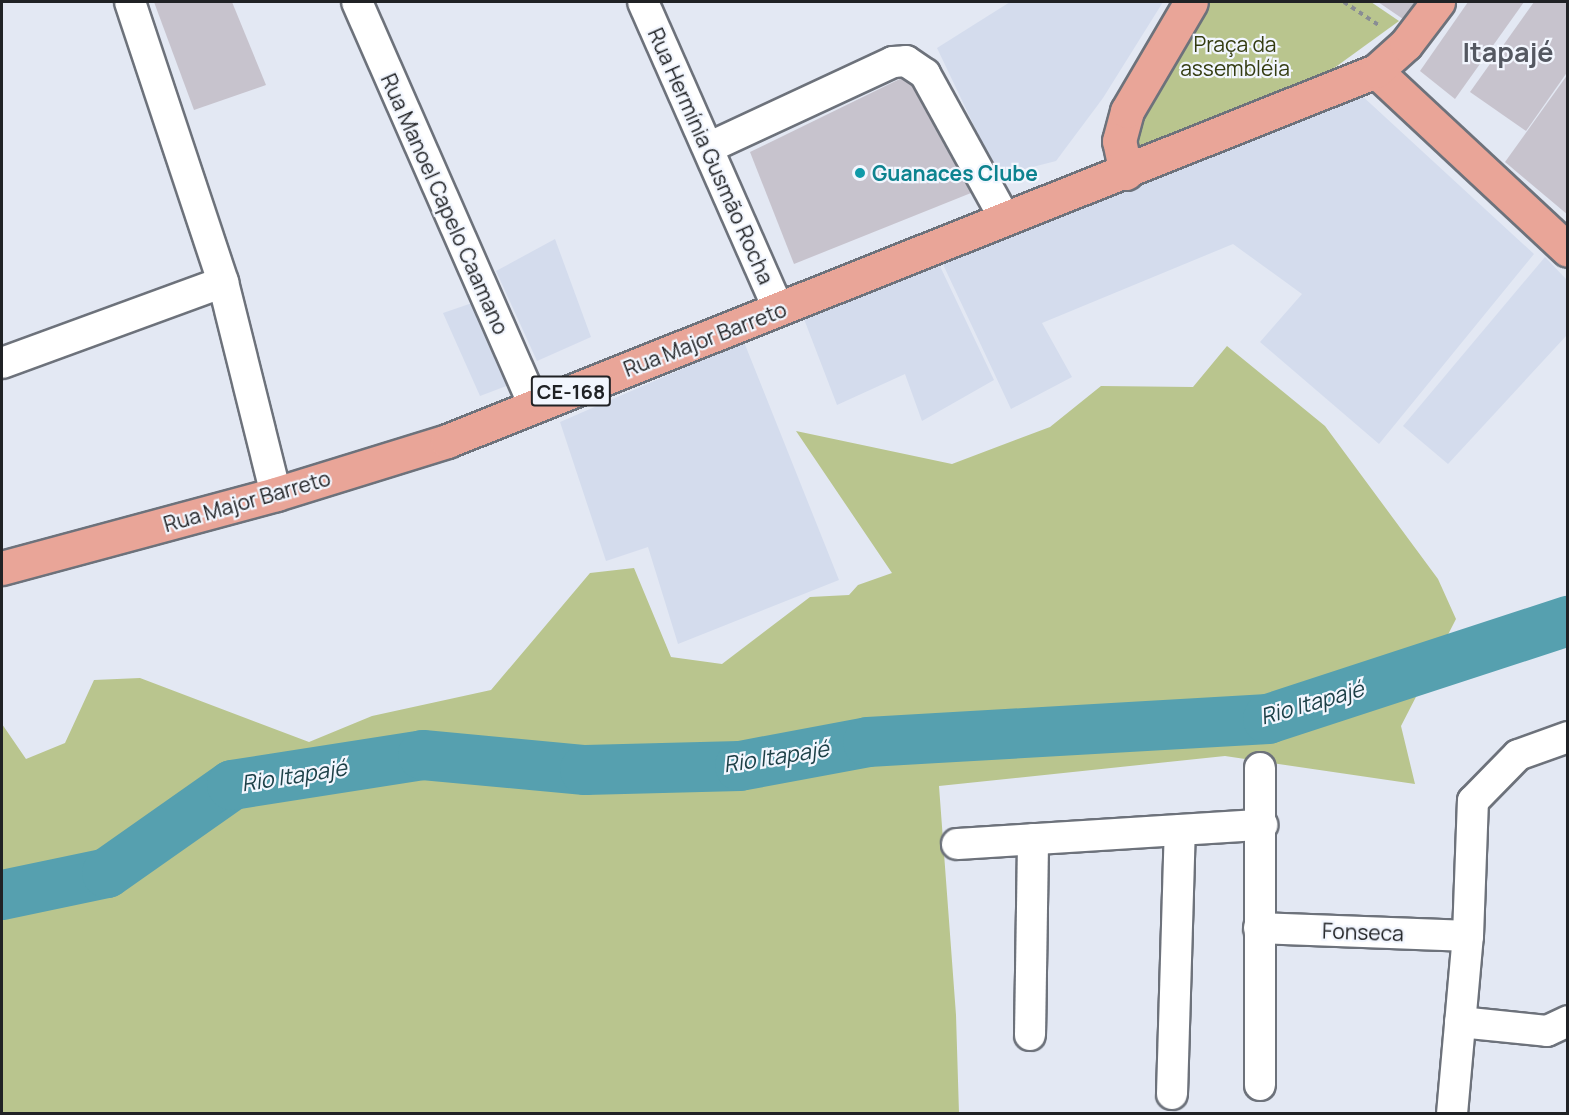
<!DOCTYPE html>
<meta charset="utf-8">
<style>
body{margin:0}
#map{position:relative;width:1569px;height:1115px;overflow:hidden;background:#e3e8f3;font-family:Manrope,sans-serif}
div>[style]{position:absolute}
.built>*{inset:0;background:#d4dced}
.green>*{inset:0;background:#b9c58e}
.river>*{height:50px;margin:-25px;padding:0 25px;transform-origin:25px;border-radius:25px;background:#56a0af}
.building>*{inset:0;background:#c7c3cd}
.path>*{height:4px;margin-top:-2px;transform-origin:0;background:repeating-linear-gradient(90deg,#898d94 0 4.5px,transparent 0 9px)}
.roads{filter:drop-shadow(2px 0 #6d727b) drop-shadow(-2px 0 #6d727b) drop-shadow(0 2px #6d727b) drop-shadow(0 -2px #6d727b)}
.minor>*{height:30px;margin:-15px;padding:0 15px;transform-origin:15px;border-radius:15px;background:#fff}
.major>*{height:33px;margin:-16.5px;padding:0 16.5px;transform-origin:16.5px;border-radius:16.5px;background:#e9a598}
.dots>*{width:16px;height:16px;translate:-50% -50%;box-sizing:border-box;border:3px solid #f2f6fe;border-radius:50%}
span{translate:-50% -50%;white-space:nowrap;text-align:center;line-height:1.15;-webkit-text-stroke:4.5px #f2f6fe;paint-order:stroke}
.shield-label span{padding:2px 4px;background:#f2f6fe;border:2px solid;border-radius:4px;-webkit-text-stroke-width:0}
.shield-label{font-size:20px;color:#202225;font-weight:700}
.park-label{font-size:21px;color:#343c11}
.street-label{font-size:21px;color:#202225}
.culture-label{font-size:21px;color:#0d838f;font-weight:700}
.left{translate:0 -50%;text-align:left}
.water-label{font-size:22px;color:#1d4047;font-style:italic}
.district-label{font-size:27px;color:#545861;font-weight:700}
.frame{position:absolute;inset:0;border:3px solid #202225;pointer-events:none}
</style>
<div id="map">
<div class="built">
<div style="clip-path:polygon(1010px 2px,1163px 2px,1103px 98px,1056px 161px,998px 176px,937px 48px)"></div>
<div style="clip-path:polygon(1359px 93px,1534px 254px,1379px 444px,1260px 342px,1302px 294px,1233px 244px,1042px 323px,1072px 377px,1011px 409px,940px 258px)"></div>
<div style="clip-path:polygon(555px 239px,591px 337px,537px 361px,496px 271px)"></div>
<div style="clip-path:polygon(1545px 257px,1567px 280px,1567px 335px,1448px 464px,1403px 426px)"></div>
<div style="clip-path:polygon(938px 262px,994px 380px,922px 421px,905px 374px,837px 405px,804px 319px)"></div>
<div style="clip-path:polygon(475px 302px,509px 385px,480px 396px,443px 313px)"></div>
<div style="clip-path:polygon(744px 342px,839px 580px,678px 644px,648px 547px,606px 561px,560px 422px)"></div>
</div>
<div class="green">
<div style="clip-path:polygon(1204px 2px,1371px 2px,1399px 21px,1319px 79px,1135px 155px,1124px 135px)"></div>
<div style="clip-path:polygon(1227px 346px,1325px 426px,1438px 579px,1456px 619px,1401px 726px,1415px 784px,1225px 756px,939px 786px,956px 1015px,959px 1113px,2px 1113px,2px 724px,26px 759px,65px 743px,94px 680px,140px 678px,309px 742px,372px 716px,491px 690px,590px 573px,634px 568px,671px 657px,722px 664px,810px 597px,849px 595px,858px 585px,892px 573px,796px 431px,952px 464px,1050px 427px,1101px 386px,1193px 387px)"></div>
</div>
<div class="river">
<div style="left:2px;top:895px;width:107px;rotate:-11.8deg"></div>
<div style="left:107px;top:873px;width:153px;rotate:-35.1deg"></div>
<div style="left:232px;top:785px;width:193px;rotate:-8.9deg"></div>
<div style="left:423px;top:755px;width:163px;rotate:5.3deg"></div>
<div style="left:585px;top:770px;width:155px;rotate:-1.5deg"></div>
<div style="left:740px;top:766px;width:130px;rotate:-10.6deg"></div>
<div style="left:868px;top:742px;width:401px;rotate:-3.3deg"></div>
<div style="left:1268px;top:719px;width:316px;rotate:-18.1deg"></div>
</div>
<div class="building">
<div style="clip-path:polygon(154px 2px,232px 2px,266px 85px,194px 110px)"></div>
<div style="clip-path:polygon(1378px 2px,1415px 2px,1403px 19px)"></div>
<div style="clip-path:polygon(1468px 2px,1524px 2px,1455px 99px,1420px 71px)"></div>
<div style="clip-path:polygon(1534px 2px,1568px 2px,1568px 71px,1526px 131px,1470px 92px)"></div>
<div style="clip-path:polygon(912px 73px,971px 193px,794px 264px,750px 152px)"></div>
<div style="clip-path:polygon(1568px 74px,1568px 215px,1505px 162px)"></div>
</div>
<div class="path">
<div style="left:1344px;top:2px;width:43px;rotate:33.7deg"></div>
</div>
<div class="roads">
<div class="minor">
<div style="left:130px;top:2px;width:295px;rotate:71.6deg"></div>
<div style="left:223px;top:282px;width:219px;rotate:76deg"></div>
<div style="left:357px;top:2px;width:441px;rotate:66.3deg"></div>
<div style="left:643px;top:2px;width:337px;rotate:66.2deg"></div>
<div style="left:710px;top:147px;width:202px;rotate:-24.9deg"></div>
<div style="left:893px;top:62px;width:13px;rotate:-4deg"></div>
<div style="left:906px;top:61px;width:23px;rotate:34deg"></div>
<div style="left:925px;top:74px;width:166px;rotate:61.1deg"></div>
<div style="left:2px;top:363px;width:235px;rotate:-20.1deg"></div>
<div style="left:957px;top:844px;width:306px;rotate:-3.6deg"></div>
<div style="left:1259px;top:928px;width:209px;rotate:2.2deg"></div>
<div style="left:1460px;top:1022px;width:87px;rotate:5.9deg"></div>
<div style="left:1547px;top:1031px;width:23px;rotate:-25deg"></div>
<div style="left:1030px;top:1035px;width:196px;rotate:-89.1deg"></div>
<div style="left:1260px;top:1085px;width:317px;rotate:-90deg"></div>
<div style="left:1172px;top:1094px;width:264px;rotate:-88.3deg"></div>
<div style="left:1452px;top:1114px;width:179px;rotate:-84.9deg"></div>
<div style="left:1468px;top:936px;width:135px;rotate:-87.9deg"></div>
<div style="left:1473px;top:801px;width:64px;rotate:-45.6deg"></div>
<div style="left:1518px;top:755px;width:53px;rotate:-19.8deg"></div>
</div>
<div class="major">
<div style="left:1376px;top:71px;width:262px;rotate:43deg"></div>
<div style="left:1126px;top:173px;width:33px;rotate:-102deg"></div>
<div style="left:1119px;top:141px;width:31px;rotate:-75deg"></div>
<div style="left:1127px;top:111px;width:126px;rotate:-59.6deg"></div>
<div style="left:2px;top:568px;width:284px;rotate:-15.1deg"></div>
<div style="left:276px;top:494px;width:179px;rotate:-17.2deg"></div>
<div style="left:447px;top:441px;width:1000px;rotate:-21.72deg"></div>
<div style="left:1376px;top:71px;width:40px;rotate:-42deg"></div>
<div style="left:1406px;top:44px;width:53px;rotate:-52.7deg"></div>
</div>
</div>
<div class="dots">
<div style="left:860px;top:173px;background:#0f9aa8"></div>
</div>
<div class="shield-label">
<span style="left:571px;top:391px">CE-168</span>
</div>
<div class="park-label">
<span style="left:1235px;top:56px">Praça da<br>assembléia</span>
</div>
<div class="street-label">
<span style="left:711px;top:156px;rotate:66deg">Rua Hermínia Gusmão Rocha</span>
<span style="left:445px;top:204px;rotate:66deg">Rua Manoel Capelo Caamano</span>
<span style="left:705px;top:339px;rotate:-21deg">Rua Major Barreto</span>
<span style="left:247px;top:501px;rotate:-16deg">Rua Major Barreto</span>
<span style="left:1363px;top:932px;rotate:2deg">Fonseca</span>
</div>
<div class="culture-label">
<span class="left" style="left:872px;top:173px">Guanaces Clube</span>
</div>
<div class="water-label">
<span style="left:1312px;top:703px;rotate:-16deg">Rio Itapajé</span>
<span style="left:776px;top:757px;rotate:-9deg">Rio Itapajé</span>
<span style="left:294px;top:776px;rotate:-9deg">Rio Itapajé</span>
</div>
<div class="district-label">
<span style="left:1508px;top:52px">Itapajé</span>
</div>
<div class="frame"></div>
</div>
